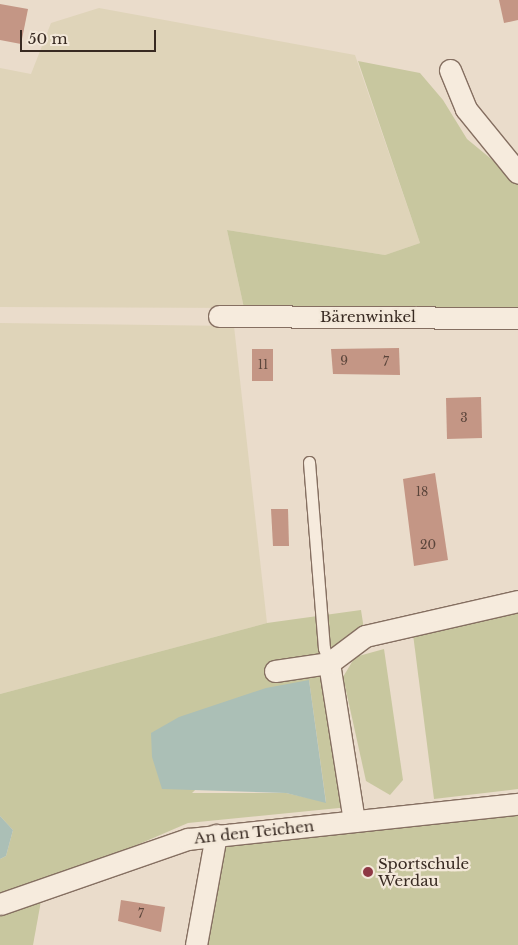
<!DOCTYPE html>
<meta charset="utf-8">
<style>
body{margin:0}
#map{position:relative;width:518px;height:945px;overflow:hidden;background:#eadccb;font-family:"Libre Baskerville",serif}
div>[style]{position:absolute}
.farmland>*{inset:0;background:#dfd4b9}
.green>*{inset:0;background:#c8c79f}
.water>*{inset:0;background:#abbfb6}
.building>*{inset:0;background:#c49685}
.roads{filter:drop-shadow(1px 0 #856f61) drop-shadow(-1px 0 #856f61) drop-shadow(0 1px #856f61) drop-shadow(0 -1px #856f61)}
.lane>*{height:11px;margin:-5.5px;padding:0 5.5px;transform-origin:5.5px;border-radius:5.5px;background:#f6ebdd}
.street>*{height:21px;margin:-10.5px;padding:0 10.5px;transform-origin:10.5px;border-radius:10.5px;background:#f6ebdd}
.dots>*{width:14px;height:14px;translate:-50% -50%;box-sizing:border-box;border:2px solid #f3e8d9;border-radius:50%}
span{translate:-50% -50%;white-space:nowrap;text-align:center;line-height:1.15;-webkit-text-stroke:4.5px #f3e8d9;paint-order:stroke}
.number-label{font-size:12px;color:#5b453b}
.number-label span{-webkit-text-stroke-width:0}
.street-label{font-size:15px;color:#382a22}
.poi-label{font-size:15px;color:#382a22}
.left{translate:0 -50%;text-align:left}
.scale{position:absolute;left:20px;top:30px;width:136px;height:22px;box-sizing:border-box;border:2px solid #382a22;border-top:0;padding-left:6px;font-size:15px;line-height:18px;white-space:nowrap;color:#382a22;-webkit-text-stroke:4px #f3e8d9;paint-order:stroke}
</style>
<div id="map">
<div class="farmland">
<div style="clip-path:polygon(99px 8px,355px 55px,420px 243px,385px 255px,227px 230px,244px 308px,0 307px,0 68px,31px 74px,51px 23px)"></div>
<div style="clip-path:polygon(0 323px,234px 326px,267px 623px,0 694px)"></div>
</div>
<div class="green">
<div style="clip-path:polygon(358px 61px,420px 73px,443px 100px,467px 139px,501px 167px,518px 153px,518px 311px,244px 308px,227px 230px,385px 255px,420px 243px)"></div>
<div style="clip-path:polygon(518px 608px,518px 789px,434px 799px,413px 634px)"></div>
<div style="clip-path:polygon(evenodd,361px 610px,365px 636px,329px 664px,349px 807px,188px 823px,0 904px,0 859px,6px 856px,13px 830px,0 816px,0 694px,267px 623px,361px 610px,309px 680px,326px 802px,286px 793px,192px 793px,309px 680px)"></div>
<div style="clip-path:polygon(384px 649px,403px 780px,390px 795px,366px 781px,343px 677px,355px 657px)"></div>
<div style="clip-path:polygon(518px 812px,518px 945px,205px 945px,225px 844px)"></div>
<div style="clip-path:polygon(41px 901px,33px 945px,0 945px,0 916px)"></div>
</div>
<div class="water">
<div style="clip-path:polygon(309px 680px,326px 803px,286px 793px,162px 789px,152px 757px,151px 733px,179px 717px,266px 688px)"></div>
<div style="clip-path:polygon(0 816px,13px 830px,6px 856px,0 859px)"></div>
</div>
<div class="building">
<div style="clip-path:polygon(499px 0,518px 0,518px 20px,504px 23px)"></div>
<div style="clip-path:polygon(0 4px,28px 9px,21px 44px,0 40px)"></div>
<div style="clip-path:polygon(399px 348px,400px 375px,333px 374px,331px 349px)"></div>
<div style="clip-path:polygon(252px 349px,273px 349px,273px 381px,252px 381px)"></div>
<div style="clip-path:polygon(481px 397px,482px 438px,447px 439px,446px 398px)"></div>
<div style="clip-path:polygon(435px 473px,448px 560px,414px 566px,403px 479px)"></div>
<div style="clip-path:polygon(271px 509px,288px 509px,289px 546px,273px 546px)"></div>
<div style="clip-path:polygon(121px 900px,165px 907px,161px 932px,118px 921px)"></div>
</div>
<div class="roads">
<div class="lane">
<div style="left:309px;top:462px;width:187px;rotate:85.4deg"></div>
<div style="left:324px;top:648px;width:16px;rotate:72deg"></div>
</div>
<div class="street">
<div style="left:450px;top:70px;width:42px;rotate:67.7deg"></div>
<div style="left:466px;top:109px;width:82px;rotate:50.9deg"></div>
<div style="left:219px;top:316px;width:299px;rotate:0.4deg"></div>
<div style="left:329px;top:663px;width:160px;rotate:81deg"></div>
<div style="left:275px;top:671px;width:55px;rotate:-8.4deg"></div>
<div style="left:329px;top:663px;width:45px;rotate:-36.9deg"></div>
<div style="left:365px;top:636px;width:157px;rotate:-12.9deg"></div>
<div style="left:0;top:904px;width:199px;rotate:-19.1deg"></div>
<div style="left:188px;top:839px;width:332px;rotate:-6.1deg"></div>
<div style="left:196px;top:945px;width:112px;rotate:-79.7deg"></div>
</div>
</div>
<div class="dots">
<div style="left:368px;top:872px;background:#8e3744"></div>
</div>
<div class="number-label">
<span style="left:344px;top:361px">9</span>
<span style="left:386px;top:362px">7</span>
<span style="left:263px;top:365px">11</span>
<span style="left:464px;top:418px">3</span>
<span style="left:422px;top:492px">18</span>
<span style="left:428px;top:545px">20</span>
<span style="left:141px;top:914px">7</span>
</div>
<div class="street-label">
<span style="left:368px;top:317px">Bärenwinkel</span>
<span style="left:254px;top:832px;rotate:-6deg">An den Teichen</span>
</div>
<div class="poi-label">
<span class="left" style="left:378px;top:872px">Sportschule<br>Werdau</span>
</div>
<div class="scale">50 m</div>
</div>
